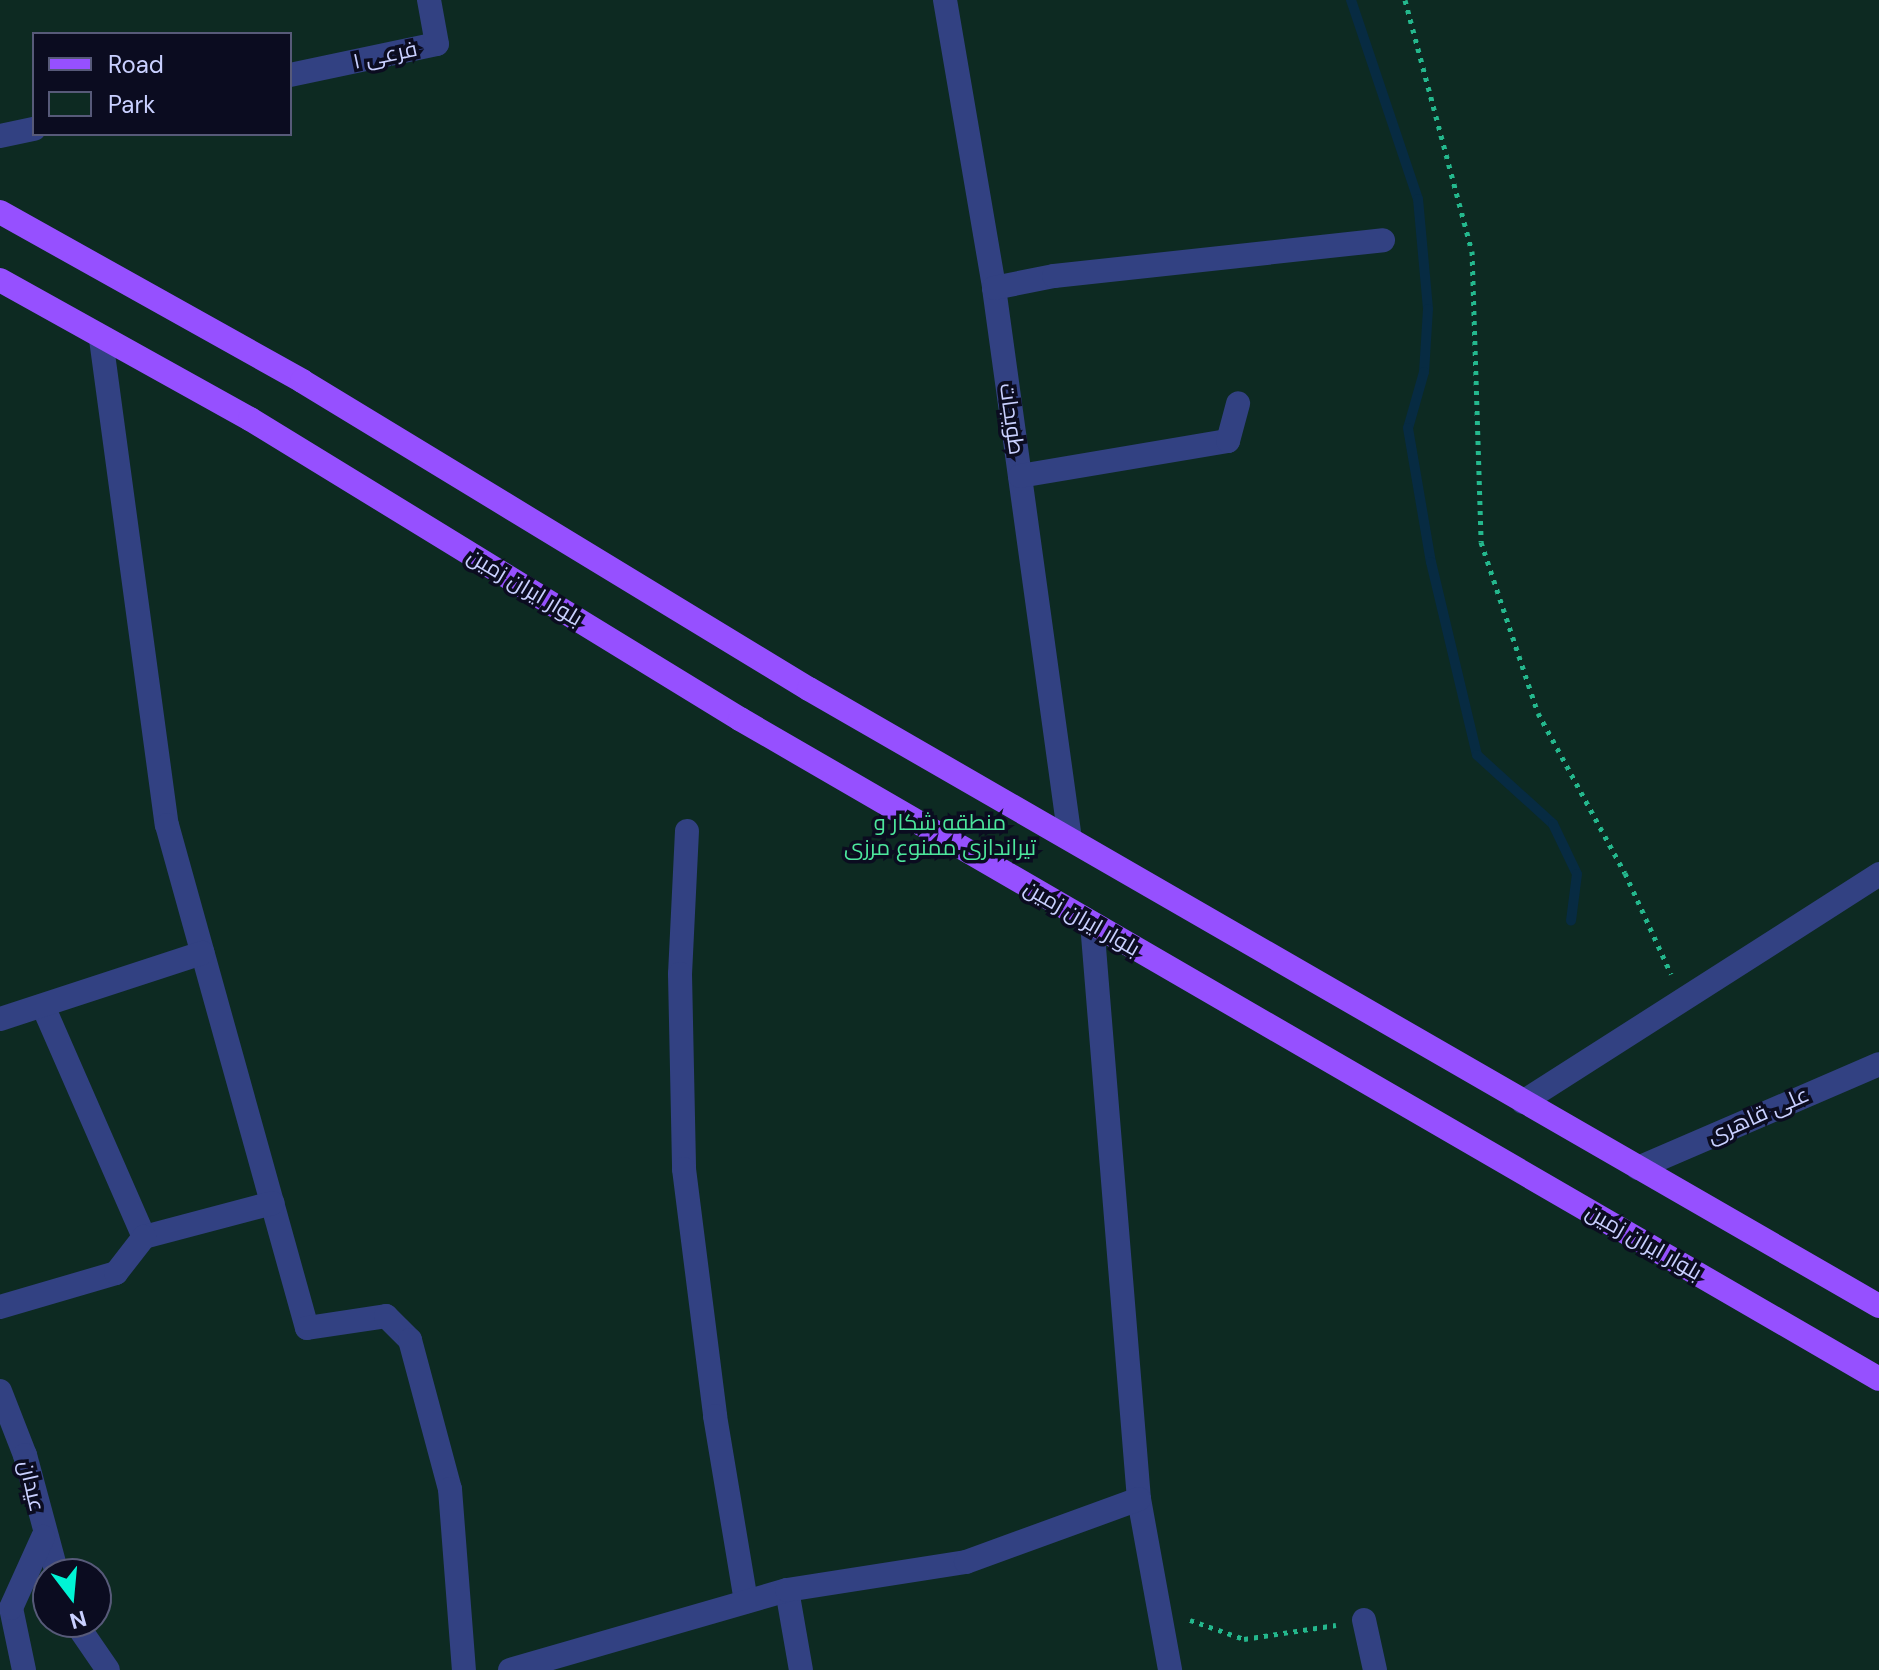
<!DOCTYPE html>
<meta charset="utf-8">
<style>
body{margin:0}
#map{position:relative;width:1879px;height:1670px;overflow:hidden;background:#0b0c20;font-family:"DM Sans",Cairo,sans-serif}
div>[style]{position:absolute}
.green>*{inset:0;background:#0d2a22}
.stream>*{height:10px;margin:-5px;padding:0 5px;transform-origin:5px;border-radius:5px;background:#072b42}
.path>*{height:5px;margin-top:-2.5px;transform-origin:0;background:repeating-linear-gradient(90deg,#24b88d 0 4px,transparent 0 10px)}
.minor>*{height:24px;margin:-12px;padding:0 12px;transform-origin:12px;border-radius:12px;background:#324182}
.major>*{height:24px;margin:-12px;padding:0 12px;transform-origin:12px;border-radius:12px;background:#9650ff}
span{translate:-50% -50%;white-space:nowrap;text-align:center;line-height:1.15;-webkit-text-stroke:7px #0b0c20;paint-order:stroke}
.street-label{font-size:22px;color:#c9d0ff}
.park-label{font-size:22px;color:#4de79d}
.legend{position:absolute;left:32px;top:32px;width:260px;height:104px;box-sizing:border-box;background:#0b0c20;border:2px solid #575a79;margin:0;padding:10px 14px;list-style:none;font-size:24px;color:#c9d0ff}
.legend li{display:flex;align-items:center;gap:16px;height:40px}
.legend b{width:40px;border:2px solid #575a79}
.north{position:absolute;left:32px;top:1558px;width:80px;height:80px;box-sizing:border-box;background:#0b0c20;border:2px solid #575a79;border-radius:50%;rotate:164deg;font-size:22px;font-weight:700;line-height:32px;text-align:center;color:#c9d0ff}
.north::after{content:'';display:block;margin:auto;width:28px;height:36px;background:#00f4d5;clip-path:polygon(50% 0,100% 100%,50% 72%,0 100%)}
</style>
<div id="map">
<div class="green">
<div style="clip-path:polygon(evenodd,0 0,1879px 0,1879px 1670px,0 1670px,0 0,34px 34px,290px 34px,290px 134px,34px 134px,34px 34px,0 0,48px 1574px,96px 1574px,96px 1622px,48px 1622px,48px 1574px)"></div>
</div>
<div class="stream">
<div style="left:1351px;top:0;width:210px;rotate:71.4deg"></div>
<div style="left:1418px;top:199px;width:110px;rotate:84.8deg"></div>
<div style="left:1428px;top:309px;width:63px;rotate:93.6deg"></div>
<div style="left:1424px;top:372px;width:58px;rotate:105.9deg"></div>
<div style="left:1408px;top:428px;width:136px;rotate:80.3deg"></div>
<div style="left:1431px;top:562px;width:198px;rotate:76.6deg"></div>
<div style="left:1477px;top:755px;width:103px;rotate:42.2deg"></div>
<div style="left:1553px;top:824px;width:55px;rotate:64.4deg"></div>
<div style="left:1577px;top:874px;width:47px;rotate:97.3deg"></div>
</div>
<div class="path">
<div style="left:1405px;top:0;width:260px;rotate:75.1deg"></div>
<div style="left:1472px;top:251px;width:291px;rotate:88.2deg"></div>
<div style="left:1481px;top:542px;width:180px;rotate:71.6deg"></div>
<div style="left:1538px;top:713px;width:182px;rotate:61.5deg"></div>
<div style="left:1625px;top:873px;width:111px;rotate:65.5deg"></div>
<div style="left:1190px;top:1620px;width:57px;rotate:19.4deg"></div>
<div style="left:1244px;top:1639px;width:93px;rotate:-8.7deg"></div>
</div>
<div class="minor">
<div style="left:945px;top:0;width:292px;rotate:80.3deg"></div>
<div style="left:994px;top:288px;width:556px;rotate:82.15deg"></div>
<div style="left:290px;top:75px;width:150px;rotate:-11.9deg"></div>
<div style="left:437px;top:44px;width:45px;rotate:-100.3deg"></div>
<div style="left:0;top:136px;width:35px;rotate:-12deg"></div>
<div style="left:994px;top:288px;width:61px;rotate:-11.3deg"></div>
<div style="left:1054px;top:276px;width:331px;rotate:-6.2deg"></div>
<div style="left:101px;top:339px;width:490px;rotate:82.3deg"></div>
<div style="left:167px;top:825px;width:522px;rotate:74.45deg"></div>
<div style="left:307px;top:1328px;width:80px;rotate:-8.6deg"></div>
<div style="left:386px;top:1316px;width:34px;rotate:45deg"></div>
<div style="left:410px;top:1340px;width:154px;rotate:75deg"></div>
<div style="left:450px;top:1489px;width:182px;rotate:85.6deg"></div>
<div style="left:1020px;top:476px;width:211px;rotate:-9.6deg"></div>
<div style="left:1228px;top:441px;width:39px;rotate:-75deg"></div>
<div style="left:687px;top:831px;width:143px;rotate:92.8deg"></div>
<div style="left:680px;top:974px;width:195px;rotate:88.8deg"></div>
<div style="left:684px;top:1169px;width:249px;rotate:82.8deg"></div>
<div style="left:715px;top:1416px;width:188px;rotate:80.5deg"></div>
<div style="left:1092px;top:923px;width:578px;rotate:85.34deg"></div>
<div style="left:1139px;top:1499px;width:174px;rotate:79.7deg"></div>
<div style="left:43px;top:1006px;width:252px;rotate:66.4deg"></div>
<div style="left:144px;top:1237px;width:133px;rotate:-14.8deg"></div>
<div style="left:0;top:1019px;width:213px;rotate:-18.1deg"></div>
<div style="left:1523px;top:1102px;width:423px;rotate:-32.6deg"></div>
<div style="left:1638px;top:1168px;width:262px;rotate:-23.3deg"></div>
<div style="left:0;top:1307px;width:121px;rotate:-16.3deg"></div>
<div style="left:116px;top:1273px;width:46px;rotate:-52.1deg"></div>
<div style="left:0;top:1391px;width:69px;rotate:68.7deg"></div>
<div style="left:25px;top:1455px;width:123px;rotate:74.9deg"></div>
<div style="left:787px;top:1590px;width:81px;rotate:80.1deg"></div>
<div style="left:1364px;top:1620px;width:51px;rotate:77.6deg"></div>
<div style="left:75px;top:1622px;width:58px;rotate:55.5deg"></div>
<div style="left:24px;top:1670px;width:63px;rotate:-101.8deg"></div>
<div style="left:11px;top:1608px;width:78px;rotate:-65.7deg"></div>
<div style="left:510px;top:1670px;width:288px;rotate:-16.1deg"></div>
<div style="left:787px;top:1590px;width:181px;rotate:-8.9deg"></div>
<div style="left:966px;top:1562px;width:184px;rotate:-20deg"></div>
</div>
<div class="major">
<div style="left:0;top:212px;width:346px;rotate:29.2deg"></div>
<div style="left:302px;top:381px;width:593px;rotate:31.28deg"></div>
<div style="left:809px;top:689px;width:1235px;rotate:29.97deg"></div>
<div style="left:0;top:280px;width:286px;rotate:29.1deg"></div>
<div style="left:250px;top:419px;width:575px;rotate:31.48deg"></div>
<div style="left:740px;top:719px;width:1316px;rotate:30.09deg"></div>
</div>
<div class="street-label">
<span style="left:385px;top:55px;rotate:-12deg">فرعی ۱</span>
<span style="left:1012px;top:419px;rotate:82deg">طویجات</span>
<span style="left:525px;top:587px;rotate:31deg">بلوار ایران زمین</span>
<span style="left:1082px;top:918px;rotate:30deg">بلوار ایران زمین</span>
<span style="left:1758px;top:1115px;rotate:-24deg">علی قاهری</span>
<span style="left:1644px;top:1242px;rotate:30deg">بلوار ایران زمین</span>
<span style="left:32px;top:1486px;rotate:77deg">عیدان</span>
</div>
<div class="park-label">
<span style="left:940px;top:835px">منطقه شکار و<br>تیراندازی ممنوع مرزی</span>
</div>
<ul class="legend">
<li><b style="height:10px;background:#9650ff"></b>Road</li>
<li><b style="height:22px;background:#0d2a22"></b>Park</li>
</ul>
<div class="north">N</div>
</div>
